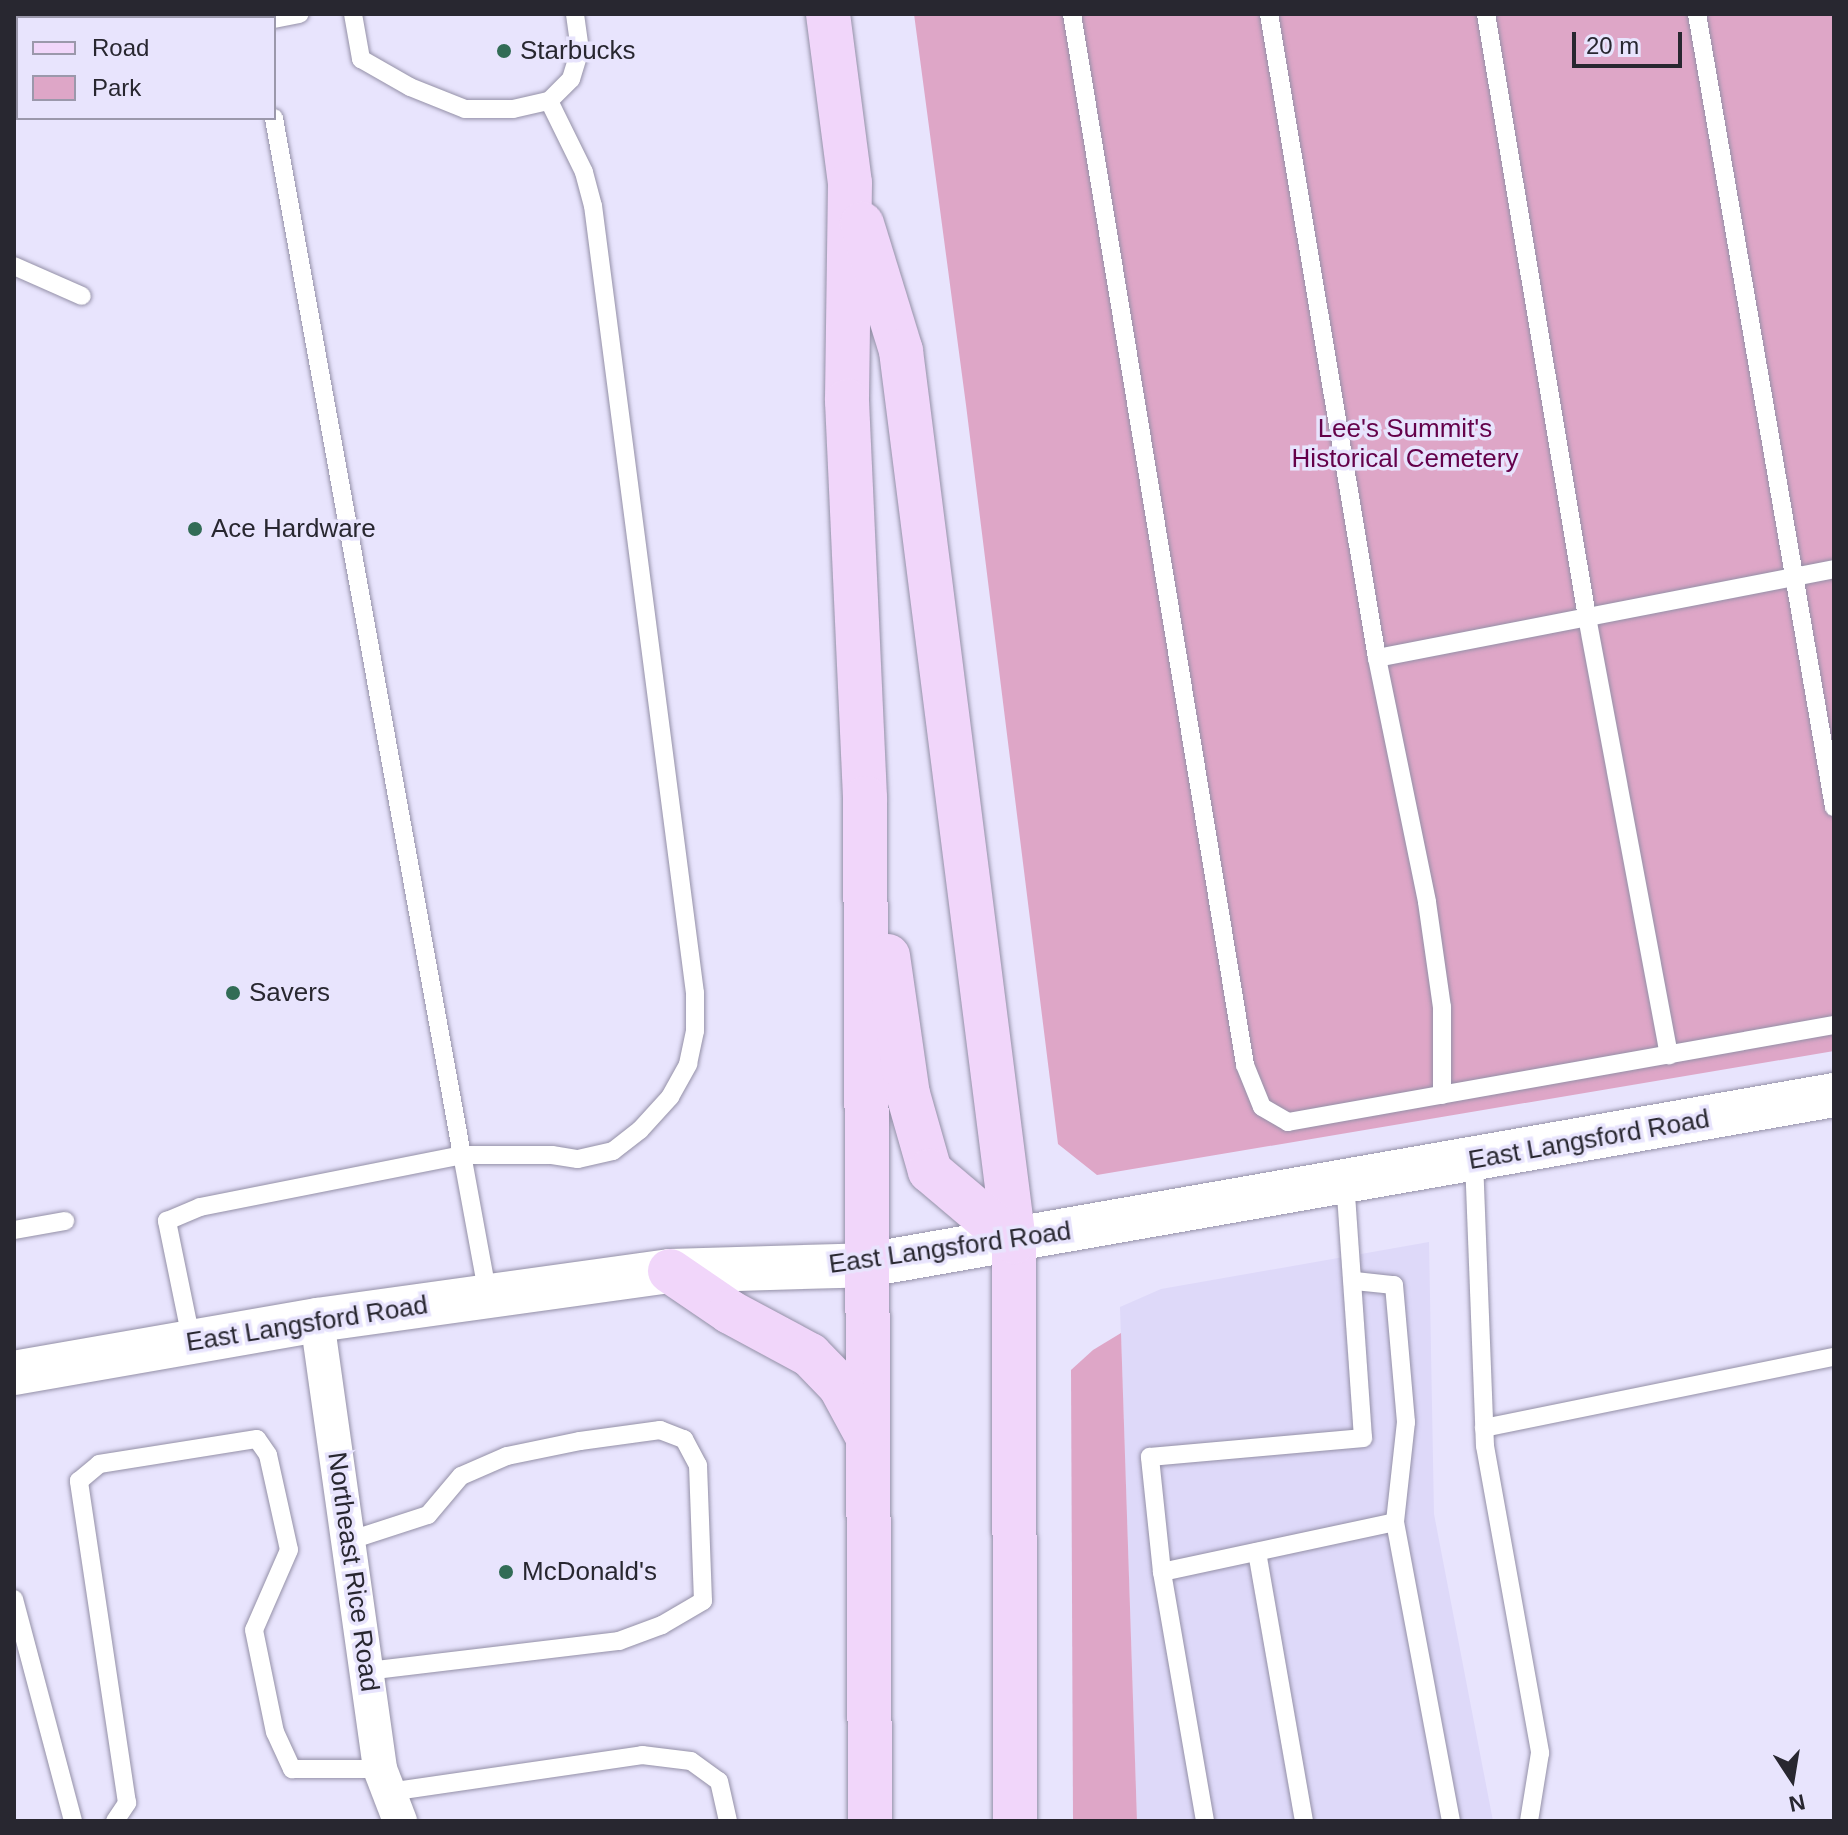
<!DOCTYPE html>
<style>
body{margin:0}
#map{position:relative;width:1848px;height:1835px;overflow:hidden;background:#e8e4fd;font-family:Helvetica,sans-serif}
div>[style]{position:absolute}
.built>*{inset:0;background:#ded9f9}
.green>*{inset:0;background:#dea6c7}
.roads{filter:drop-shadow(0 0 2px #9490a7) drop-shadow(0 0 2px #9490a7)}
.lane>*{height:18px;margin:-9px;padding:0 9px;transform-origin:9px;border-radius:9px;background:#fff}
.street>*{height:34px;margin:-17px;padding:0 17px;transform-origin:17px;border-radius:17px;background:#fff}
.secondary>*{height:44px;margin:-22px;padding:0 22px;transform-origin:22px;border-radius:22px;background:#fff}
.primary>*{height:44px;margin:-22px;padding:0 22px;transform-origin:22px;border-radius:22px;background:#f1d6fa}
.dots>*{width:22px;height:22px;translate:-50% -50%;box-sizing:border-box;border:4px solid #e8e4fd;border-radius:50%}
span{translate:-50% -50%;white-space:nowrap;text-align:center;line-height:1.15;-webkit-text-stroke:7px #e8e4fd;paint-order:stroke}
.poi-label{font-size:26px;color:#282730}
.left{translate:0 -50%;text-align:left}
.park-label{font-size:26px;color:#64014a}
.street-label{font-size:26px;color:#282730}
.frame{position:absolute;inset:0;border:16px solid #282730;pointer-events:none}
.legend{position:absolute;left:16px;top:16px;width:260px;height:104px;box-sizing:border-box;background:#e8e4fd;border:2px solid #9b98ab;margin:0;padding:10px 14px;list-style:none;font-size:24px;color:#282730}
.legend li{display:flex;align-items:center;gap:16px;height:40px}
.legend b{width:40px;border:2px solid #9b98ab}
.north{position:absolute;left:1752px;top:1739px;width:80px;height:80px;-webkit-text-stroke:6px #e8e4fd;paint-order:stroke;rotate:168deg;font-size:22px;font-weight:700;line-height:32px;text-align:center;color:#282730}
.north::after{content:'';display:block;margin:auto;width:28px;height:36px;background:#282730;clip-path:polygon(50% 0,100% 100%,50% 72%,0 100%)}
.scale{position:absolute;left:1572px;top:32px;width:110px;height:36px;box-sizing:border-box;border:4px solid #282730;border-top:0;padding-left:10px;font-size:24px;line-height:28px;white-space:nowrap;color:#282730;-webkit-text-stroke:6px #e8e4fd;paint-order:stroke}
</style>
<div id="map">
<div class="built">
<i style="clip-path:polygon(1429px 1242px,1434px 1514px,1493px 1821px,1137px 1821px,1120px 1307px,1161px 1289px)"></i>
</div>
<div class="green">
<i style="clip-path:polygon(914px 14px,1834px 14px,1834px 1051px,1097px 1175px,1058px 1144px,966px 405px)"></i>
<i style="clip-path:polygon(1121px 1333px,1137px 1821px,1073px 1821px,1071px 1370px,1093px 1350px)"></i>
</div>
<div class="roads">
<div class="lane">
<i style="left:353px;top:14px;width:46px;rotate:79.9deg"></i>
<i style="left:361px;top:59px;width:56px;rotate:29.7deg"></i>
<i style="left:410px;top:87px;width:59px;rotate:21.8deg"></i>
<i style="left:465px;top:109px;width:48px"></i>
<i style="left:513px;top:109px;width:37px;rotate:-13deg"></i>
<i style="left:549px;top:101px;width:31px;rotate:-45deg"></i>
<i style="left:571px;top:79px;width:30px;rotate:-73deg"></i>
<i style="left:580px;top:50px;width:36px;rotate:-98deg"></i>
<i style="left:1072px;top:14px;width:1065px;rotate:80.65deg"></i>
<i style="left:1245px;top:1065px;width:45px;rotate:68deg"></i>
<i style="left:1262px;top:1107px;width:30px;rotate:30deg"></i>
<i style="left:1288px;top:1122px;width:555px;rotate:-10.07deg"></i>
<i style="left:1269px;top:14px;width:653px;rotate:80.48deg"></i>
<i style="left:1377px;top:658px;width:249px;rotate:78.4deg"></i>
<i style="left:1427px;top:902px;width:106px;rotate:81.9deg"></i>
<i style="left:1442px;top:1007px;width:88px;rotate:90deg"></i>
<i style="left:1486px;top:14px;width:611px;rotate:80.49deg"></i>
<i style="left:1587px;top:617px;width:446px;rotate:79.4deg"></i>
<i style="left:1697px;top:14px;width:805px;rotate:80.2deg"></i>
<i style="left:14px;top:19px;width:4px;rotate:27deg"></i>
<i style="left:274px;top:19px;width:26px;rotate:-11deg"></i>
<i style="left:14px;top:266px;width:74px;rotate:23.8deg"></i>
<i style="left:1377px;top:658px;width:466px;rotate:-11deg"></i>
<i style="left:1474px;top:1160px;width:286px;rotate:87.8deg"></i>
<i style="left:1485px;top:1446px;width:312px;rotate:79.8deg"></i>
<i style="left:1540px;top:1753px;width:69px;rotate:99.2deg"></i>
<i style="left:14px;top:1230px;width:52px;rotate:-10deg"></i>
<i style="left:1355px;top:1281px;width:39px;rotate:6deg"></i>
<i style="left:1394px;top:1285px;width:138px;rotate:85deg"></i>
<i style="left:1406px;top:1422px;width:101px;rotate:96.3deg"></i>
<i style="left:488px;top:1296px;width:143px;rotate:-100.4deg"></i>
<i style="left:462px;top:1155px;width:90px"></i>
<i style="left:552px;top:1155px;width:26px;rotate:9deg"></i>
<i style="left:578px;top:1159px;width:36px;rotate:-13deg"></i>
<i style="left:613px;top:1151px;width:34px;rotate:-38deg"></i>
<i style="left:640px;top:1130px;width:45px;rotate:-47.7deg"></i>
<i style="left:670px;top:1097px;width:38px;rotate:-61deg"></i>
<i style="left:688px;top:1064px;width:34px;rotate:-78deg"></i>
<i style="left:695px;top:1031px;width:38px;rotate:-90deg"></i>
<i style="left:695px;top:993px;width:794px;rotate:-97.38deg"></i>
<i style="left:593px;top:206px;width:35px;rotate:-105deg"></i>
<i style="left:584px;top:172px;width:79px;rotate:-116.2deg"></i>
<i style="left:192px;top:1343px;width:125px;rotate:-101.6deg"></i>
<i style="left:167px;top:1221px;width:36px;rotate:-23deg"></i>
<i style="left:200px;top:1207px;width:267px;rotate:-11.2deg"></i>
<i style="left:462px;top:1155px;width:1054px;rotate:-100.28deg"></i>
<i style="left:1484px;top:1428px;width:357px;rotate:-11.5deg"></i>
<i style="left:348px;top:1541px;width:84px;rotate:-18deg"></i>
<i style="left:428px;top:1515px;width:51px;rotate:-49.8deg"></i>
<i style="left:461px;top:1476px;width:50px;rotate:-23.5deg"></i>
<i style="left:507px;top:1456px;width:75px;rotate:-11.6deg"></i>
<i style="left:580px;top:1441px;width:81px;rotate:-7.8deg"></i>
<i style="left:660px;top:1430px;width:26px;rotate:21deg"></i>
<i style="left:684px;top:1439px;width:30px;rotate:62deg"></i>
<i style="left:698px;top:1465px;width:136px;rotate:87.9deg"></i>
<i style="left:703px;top:1601px;width:48px;rotate:149.7deg"></i>
<i style="left:662px;top:1625px;width:46px;rotate:159.6deg"></i>
<i style="left:619px;top:1641px;width:254px;rotate:173.2deg"></i>
<i style="left:1257px;top:1552px;width:273px;rotate:80.1deg"></i>
<i style="left:1162px;top:1572px;width:238px;rotate:-12.1deg"></i>
<i style="left:1395px;top:1522px;width:304px;rotate:79.4deg"></i>
<i style="left:14px;top:1599px;width:230px;rotate:75.1deg"></i>
<i style="left:389px;top:1792px;width:256px;rotate:-8.3deg"></i>
<i style="left:642px;top:1755px;width:49px;rotate:7deg"></i>
<i style="left:691px;top:1761px;width:34px;rotate:36deg"></i>
<i style="left:719px;top:1781px;width:41px;rotate:77.3deg"></i>
<i style="left:115px;top:1821px;width:22px;rotate:-56deg"></i>
<i style="left:127px;top:1803px;width:326px;rotate:-98.5deg"></i>
<i style="left:79px;top:1481px;width:26px;rotate:-40deg"></i>
<i style="left:99px;top:1464px;width:160px;rotate:-9deg"></i>
<i style="left:257px;top:1439px;width:19px;rotate:55deg"></i>
<i style="left:268px;top:1455px;width:97px;rotate:77.5deg"></i>
<i style="left:289px;top:1550px;width:87px;rotate:113.6deg"></i>
<i style="left:254px;top:1630px;width:104px;rotate:78.4deg"></i>
<i style="left:275px;top:1732px;width:41px;rotate:65.3deg"></i>
<i style="left:292px;top:1769px;width:88px"></i>
<i style="left:1205px;top:1821px;width:253px;rotate:-99.8deg"></i>
<i style="left:1162px;top:1572px;width:116px;rotate:-96deg"></i>
<i style="left:1150px;top:1457px;width:214px;rotate:-5.1deg"></i>
<i style="left:1363px;top:1438px;width:256px;rotate:-94deg"></i>
</div>
<div class="street">
<i style="left:317px;top:1320px;width:453px;rotate:82deg"></i>
<i style="left:380px;top:1769px;width:56px;rotate:69deg"></i>
</div>
<div class="secondary">
<i style="left:14px;top:1373px;width:308px;rotate:-9.9deg"></i>
<i style="left:317px;top:1320px;width:356px;rotate:-7.9deg"></i>
<i style="left:670px;top:1271px;width:197px;rotate:-1.7deg"></i>
<i style="left:867px;top:1265px;width:982px;rotate:-9.97deg"></i>
</div>
<div class="primary">
<i style="left:828px;top:14px;width:170px;rotate:82.6deg"></i>
<i style="left:850px;top:183px;width:218px;rotate:90.8deg"></i>
<i style="left:847px;top:401px;width:397px;rotate:87.4deg"></i>
<i style="left:865px;top:798px;width:1023px;rotate:89.72deg"></i>
<i style="left:862px;top:224px;width:133px;rotate:72.9deg"></i>
<i style="left:901px;top:351px;width:898px;rotate:82.77deg"></i>
<i style="left:1014px;top:1242px;width:579px;rotate:89.9deg"></i>
<i style="left:888px;top:956px;width:139px;rotate:81.8deg"></i>
<i style="left:908px;top:1094px;width:80px;rotate:74.1deg"></i>
<i style="left:930px;top:1171px;width:110px;rotate:40.2deg"></i>
<i style="left:670px;top:1271px;width:73px;rotate:34.3deg"></i>
<i style="left:730px;top:1312px;width:91px;rotate:28.3deg"></i>
<i style="left:810px;top:1355px;width:43px;rotate:45.9deg"></i>
<i style="left:840px;top:1386px;width:55px;rotate:61.6deg"></i>
</div>
</div>
<div class="dots">
<i style="left:504px;top:51px;background:#326c56"></i>
<i style="left:195px;top:529px;background:#326c56"></i>
<i style="left:233px;top:993px;background:#326c56"></i>
<i style="left:506px;top:1572px;background:#326c56"></i>
</div>
<div class="poi-label">
<span class="left" style="left:520px;top:51px">Starbucks</span>
<span class="left" style="left:211px;top:529px">Ace Hardware</span>
<span class="left" style="left:249px;top:993px">Savers</span>
<span class="left" style="left:522px;top:1572px">McDonald's</span>
</div>
<div class="park-label">
<span style="left:1405px;top:444px">Lee's Summit's<br>Historical Cemetery</span>
</div>
<div class="street-label">
<span style="left:1589px;top:1140px;rotate:-10deg">East Langsford Road</span>
<span style="left:950px;top:1248px;rotate:-8deg">East Langsford Road</span>
<span style="left:307px;top:1324px;rotate:-9deg">East Langsford Road</span>
<span style="left:353px;top:1572px;rotate:82deg">Northeast Rice Road</span>
</div>
<div class="frame"></div>
<ul class="legend">
<li><b style="height:10px;background:#f1d6fa"></b>Road</li>
<li><b style="height:22px;background:#dea6c7"></b>Park</li>
</ul>
<div class="north">N</div>
<div class="scale">20 m</div>
</div>
